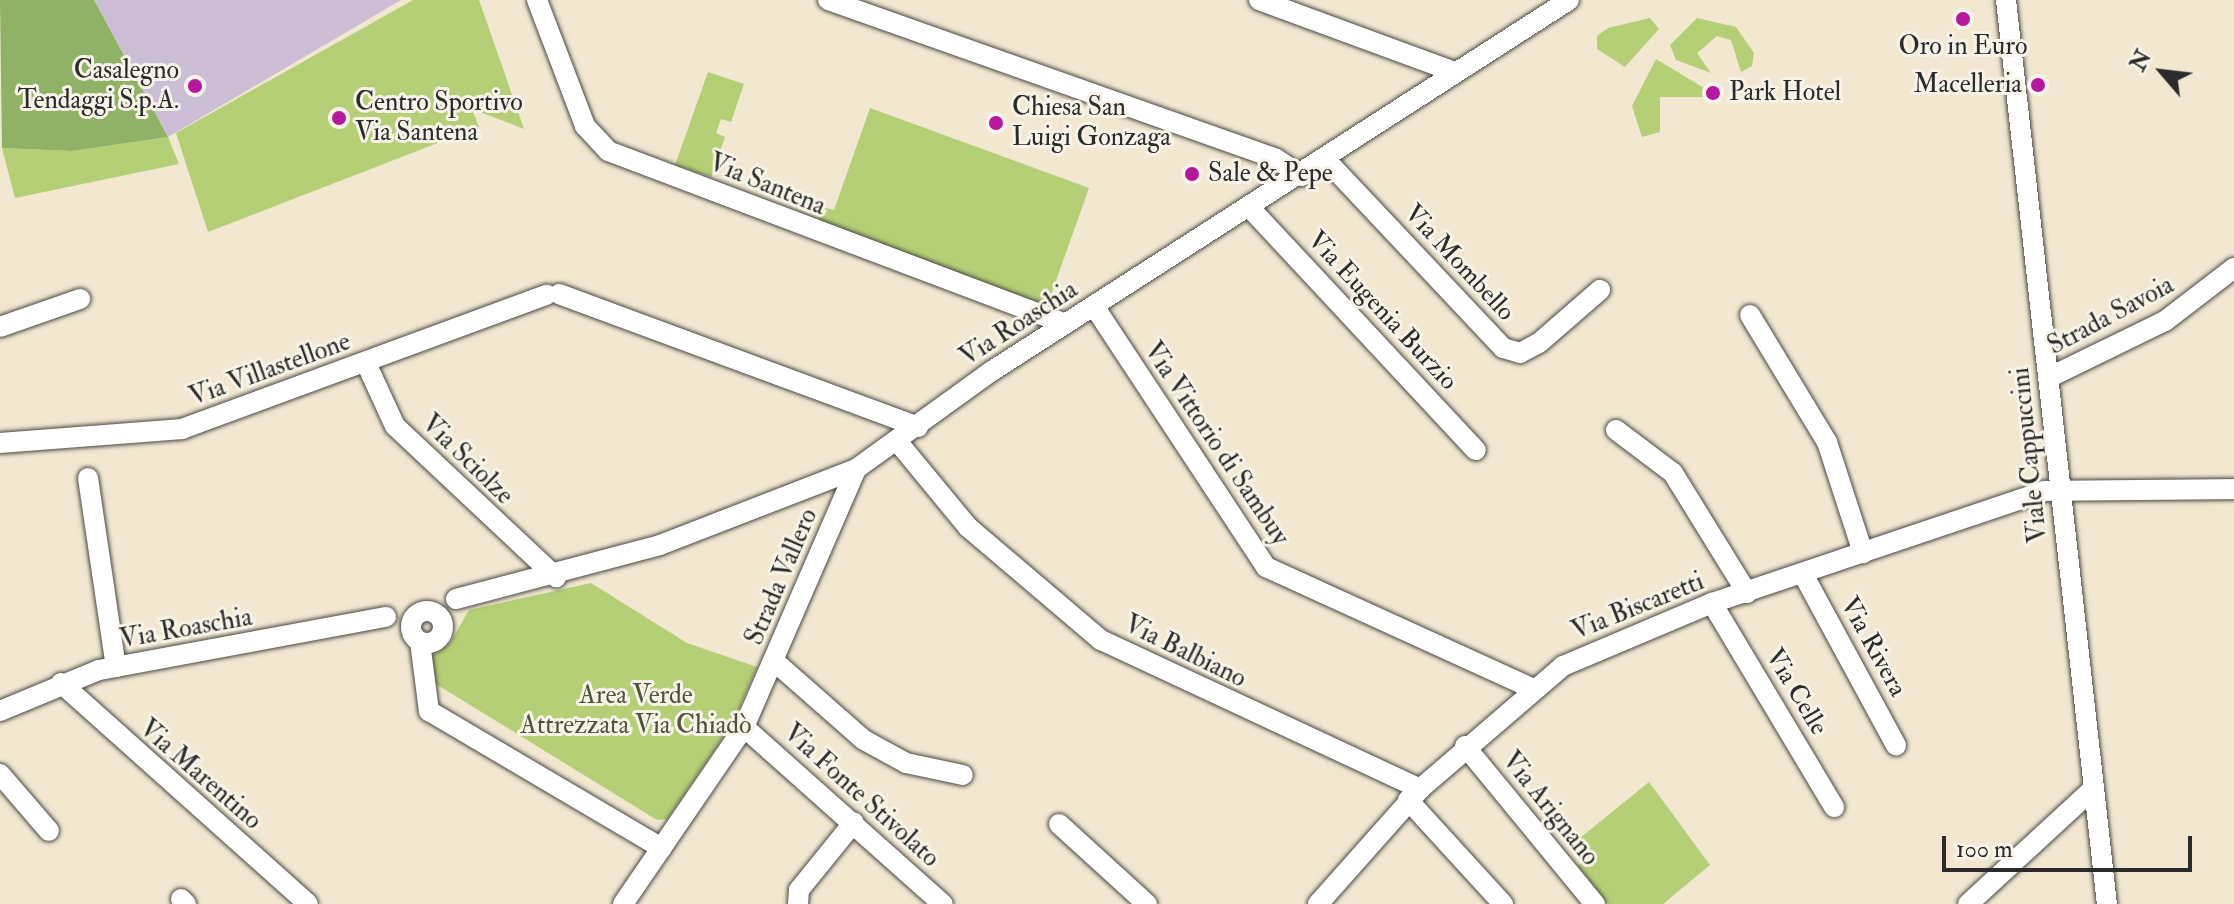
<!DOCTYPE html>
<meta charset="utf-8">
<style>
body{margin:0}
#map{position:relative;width:2234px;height:904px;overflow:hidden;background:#f2e8d1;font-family:"IM FELL Double Pica",serif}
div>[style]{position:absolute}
.industrial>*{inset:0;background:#ccbed4}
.green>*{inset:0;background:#b4cf75}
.forest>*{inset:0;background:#8fb266}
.roads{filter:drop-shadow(0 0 2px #494744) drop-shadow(0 0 2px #494744)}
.minor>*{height:20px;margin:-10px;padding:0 10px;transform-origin:10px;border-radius:10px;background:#fff}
.minor>.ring{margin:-10px;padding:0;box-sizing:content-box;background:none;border:20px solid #fff;border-radius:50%}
.dots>*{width:22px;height:22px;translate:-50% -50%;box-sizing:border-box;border:4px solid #f7f3e8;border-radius:50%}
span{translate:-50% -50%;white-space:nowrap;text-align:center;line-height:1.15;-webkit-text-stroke:6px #f7f3e8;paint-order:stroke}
.poi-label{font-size:26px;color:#2b2b2b}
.right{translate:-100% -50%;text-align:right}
.left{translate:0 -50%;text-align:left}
.street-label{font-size:26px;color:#2b2b2b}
.park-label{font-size:26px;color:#4d543e}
.north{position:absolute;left:2122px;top:32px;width:80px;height:80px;-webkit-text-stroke:6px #f7f3e8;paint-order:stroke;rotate:298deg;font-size:22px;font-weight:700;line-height:32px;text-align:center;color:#2b2b2b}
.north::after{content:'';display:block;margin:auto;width:28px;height:36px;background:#2b2b2b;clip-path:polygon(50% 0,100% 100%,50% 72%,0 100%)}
.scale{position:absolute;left:1942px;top:836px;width:250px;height:36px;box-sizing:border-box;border:4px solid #2b2b2b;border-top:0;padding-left:10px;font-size:24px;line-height:28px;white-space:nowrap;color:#2b2b2b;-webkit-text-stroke:6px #f7f3e8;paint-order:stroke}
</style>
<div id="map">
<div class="industrial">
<i style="clip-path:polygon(94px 0,401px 0,168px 137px)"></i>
</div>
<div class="green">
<i style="clip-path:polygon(413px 0,479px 0,524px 129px,472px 109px,479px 127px,208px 232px,176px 133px)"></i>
<i style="clip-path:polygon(1650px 18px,1659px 29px,1625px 67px,1597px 49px,1597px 36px,1608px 28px)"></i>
<i style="clip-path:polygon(1697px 18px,1736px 27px,1754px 53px,1752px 66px,1741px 72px,1731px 40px,1717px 36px,1697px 53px,1711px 73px,1676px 60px,1670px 45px)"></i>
<i style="clip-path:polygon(1656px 59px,1719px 97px,1660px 97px,1660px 132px,1642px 137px,1632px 106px)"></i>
<i style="clip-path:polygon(708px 72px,744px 84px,731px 122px,721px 119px,716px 133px,725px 137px,711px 177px,675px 165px)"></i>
<i style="clip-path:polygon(870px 108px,1089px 188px,1047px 306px,816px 225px,822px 207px,834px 210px)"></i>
<i style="clip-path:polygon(168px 137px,179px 164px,15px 198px,2px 148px,72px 151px)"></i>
<i style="clip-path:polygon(591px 583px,687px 643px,757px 667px,731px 726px,667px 819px,657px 820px,431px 681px,430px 658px,450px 643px,469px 610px)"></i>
<i style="clip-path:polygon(1649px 782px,1710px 865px,1663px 904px,1608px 904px,1578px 866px,1591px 853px,1580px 838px)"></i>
</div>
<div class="forest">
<i style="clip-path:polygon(0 0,94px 0,168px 137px,72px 151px,2px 148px)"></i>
</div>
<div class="roads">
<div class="minor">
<i style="left:537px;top:0;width:135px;rotate:69.1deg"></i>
<i style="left:585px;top:126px;width:34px;rotate:47deg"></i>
<i style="left:608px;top:151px;width:489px;rotate:20.7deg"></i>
<i style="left:828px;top:0;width:475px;rotate:19.5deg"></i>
<i style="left:1276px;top:159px;width:31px;rotate:33deg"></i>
<i style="left:1259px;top:0;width:209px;rotate:20.2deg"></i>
<i style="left:2006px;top:0;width:910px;rotate:83.63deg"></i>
<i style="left:1327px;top:161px;width:257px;rotate:46.7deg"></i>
<i style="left:1503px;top:348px;width:18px;rotate:16deg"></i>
<i style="left:1520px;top:353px;width:21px;rotate:-28deg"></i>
<i style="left:1539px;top:343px;width:81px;rotate:-41deg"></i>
<i style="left:1250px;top:208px;width:331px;rotate:47deg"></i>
<i style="left:559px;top:294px;width:383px;rotate:20.3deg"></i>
<i style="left:1094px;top:306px;width:313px;rotate:56.6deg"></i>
<i style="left:1266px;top:567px;width:291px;rotate:24.5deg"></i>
<i style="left:1750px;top:315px;width:149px;rotate:58.8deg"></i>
<i style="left:1827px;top:442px;width:117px;rotate:72deg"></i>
<i style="left:0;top:327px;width:85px;rotate:-19.3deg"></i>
<i style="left:366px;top:363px;width:69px;rotate:65.3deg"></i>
<i style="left:395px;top:426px;width:221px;rotate:43.2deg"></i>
<i style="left:2048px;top:378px;width:130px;rotate:-26deg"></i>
<i style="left:2165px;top:321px;width:87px;rotate:-37.5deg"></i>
<i style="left:1616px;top:430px;width:71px;rotate:37deg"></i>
<i style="left:1673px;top:473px;width:141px;rotate:58.3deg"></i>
<i style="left:897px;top:441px;width:112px;rotate:50.5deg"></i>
<i style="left:968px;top:527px;width:175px;rotate:40.4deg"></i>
<i style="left:1101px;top:640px;width:352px;rotate:25deg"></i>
<i style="left:0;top:443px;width:183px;rotate:-4.4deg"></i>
<i style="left:182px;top:429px;width:389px;rotate:-20.2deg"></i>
<i style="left:88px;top:478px;width:191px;rotate:81.6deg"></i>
<i style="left:1803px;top:574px;width:195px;rotate:61.5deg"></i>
<i style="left:456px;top:599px;width:211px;rotate:-14.8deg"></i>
<i style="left:660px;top:545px;width:210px;rotate:-21.2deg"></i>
<i style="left:856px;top:469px;width:168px;rotate:-35.8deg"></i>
<i style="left:992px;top:371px;width:686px;rotate:-32.74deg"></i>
<i style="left:1712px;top:603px;width:238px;rotate:59.1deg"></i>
<i class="ring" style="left:411px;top:611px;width:12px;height:12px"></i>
<i style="left:420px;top:642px;width:70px;rotate:82.6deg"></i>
<i style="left:429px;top:711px;width:270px;rotate:30.5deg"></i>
<i style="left:774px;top:661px;width:120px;rotate:41.3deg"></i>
<i style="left:864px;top:740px;width:48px;rotate:28.7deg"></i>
<i style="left:906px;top:763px;width:58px;rotate:11.9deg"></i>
<i style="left:61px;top:683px;width:331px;rotate:41.8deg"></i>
<i style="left:0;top:711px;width:107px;rotate:-22.5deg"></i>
<i style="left:99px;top:670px;width:292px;rotate:-10.5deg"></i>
<i style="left:744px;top:727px;width:266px;rotate:41.7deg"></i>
<i style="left:1465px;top:746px;width:205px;rotate:50.6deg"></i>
<i style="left:0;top:774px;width:75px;rotate:49.3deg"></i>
<i style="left:1408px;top:800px;width:141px;rotate:47.6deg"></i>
<i style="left:1059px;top:824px;width:119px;rotate:42.3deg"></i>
<i style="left:181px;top:899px;width:7px;rotate:45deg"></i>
<i style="left:623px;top:904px;width:214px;rotate:-55.6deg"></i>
<i style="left:744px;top:727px;width:281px;rotate:-66.5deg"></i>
<i style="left:798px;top:904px;width:14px;rotate:-86deg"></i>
<i style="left:799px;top:890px;width:87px;rotate:-51deg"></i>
<i style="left:1318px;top:904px;width:154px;rotate:-48.4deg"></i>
<i style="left:1420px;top:789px;width:189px;rotate:-40.7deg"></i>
<i style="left:1563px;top:666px;width:162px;rotate:-22.9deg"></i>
<i style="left:1712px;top:603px;width:350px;rotate:-18.6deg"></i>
<i style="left:2044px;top:491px;width:190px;rotate:-0.6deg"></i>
<i style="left:1968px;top:904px;width:171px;rotate:-42.6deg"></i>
</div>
</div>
<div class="dots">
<i style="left:1963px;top:19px;background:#b5179e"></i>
<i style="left:2038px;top:85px;background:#b5179e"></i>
<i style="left:195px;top:86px;background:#b5179e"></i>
<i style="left:1713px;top:93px;background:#b5179e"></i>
<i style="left:339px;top:118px;background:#b5179e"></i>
<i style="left:996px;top:123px;background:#b5179e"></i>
<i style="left:1192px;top:174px;background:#b5179e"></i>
</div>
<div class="poi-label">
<span style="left:1963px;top:47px">Oro in Euro</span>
<span class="right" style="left:179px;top:86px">Casalegno<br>Tendaggi S.p.A.</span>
<span class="right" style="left:2022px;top:85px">Macelleria</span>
<span class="left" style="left:1729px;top:93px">Park Hotel</span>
<span class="left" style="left:355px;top:118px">Centro Sportivo<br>Via Santena</span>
<span class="left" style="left:1012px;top:123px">Chiesa San<br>Luigi Gonzaga</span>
<span class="left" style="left:1208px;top:174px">Sale &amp; Pepe</span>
</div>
<div class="street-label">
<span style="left:767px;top:185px;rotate:22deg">Via Santena</span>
<span style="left:1459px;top:263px;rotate:47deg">Via Mombello</span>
<span style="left:1382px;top:311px;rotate:47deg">Via Eugenia Burzio</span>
<span style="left:2111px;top:316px;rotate:-28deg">Strada Savoia</span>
<span style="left:1019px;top:324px;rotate:-33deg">Via Roaschia</span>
<span style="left:270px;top:370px;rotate:-20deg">Via Villastellone</span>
<span style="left:1216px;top:444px;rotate:56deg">Via Vittorio di Sambuy</span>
<span style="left:2030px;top:455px;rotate:-96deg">Viale Cappuccini</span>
<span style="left:467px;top:460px;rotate:44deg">Via Sciolze</span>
<span style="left:782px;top:577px;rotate:-67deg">Strada Vallero</span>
<span style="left:1638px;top:607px;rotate:-22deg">Via Biscaretti</span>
<span style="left:186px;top:629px;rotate:-10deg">Via Roaschia</span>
<span style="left:1873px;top:647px;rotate:61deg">Via Rivera</span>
<span style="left:1185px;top:652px;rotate:26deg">Via Balbiano</span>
<span style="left:1796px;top:692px;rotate:59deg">Via Celle</span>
<span style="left:200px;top:775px;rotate:41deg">Via Marentino</span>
<span style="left:861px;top:796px;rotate:42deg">Via Fonte Stivolato</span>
<span style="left:1550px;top:809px;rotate:51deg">Via Arignano</span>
</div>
<div class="park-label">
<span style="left:636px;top:711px">Area Verde<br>Attrezzata Via Chiadò</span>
</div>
<div class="north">N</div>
<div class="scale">100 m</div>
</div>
